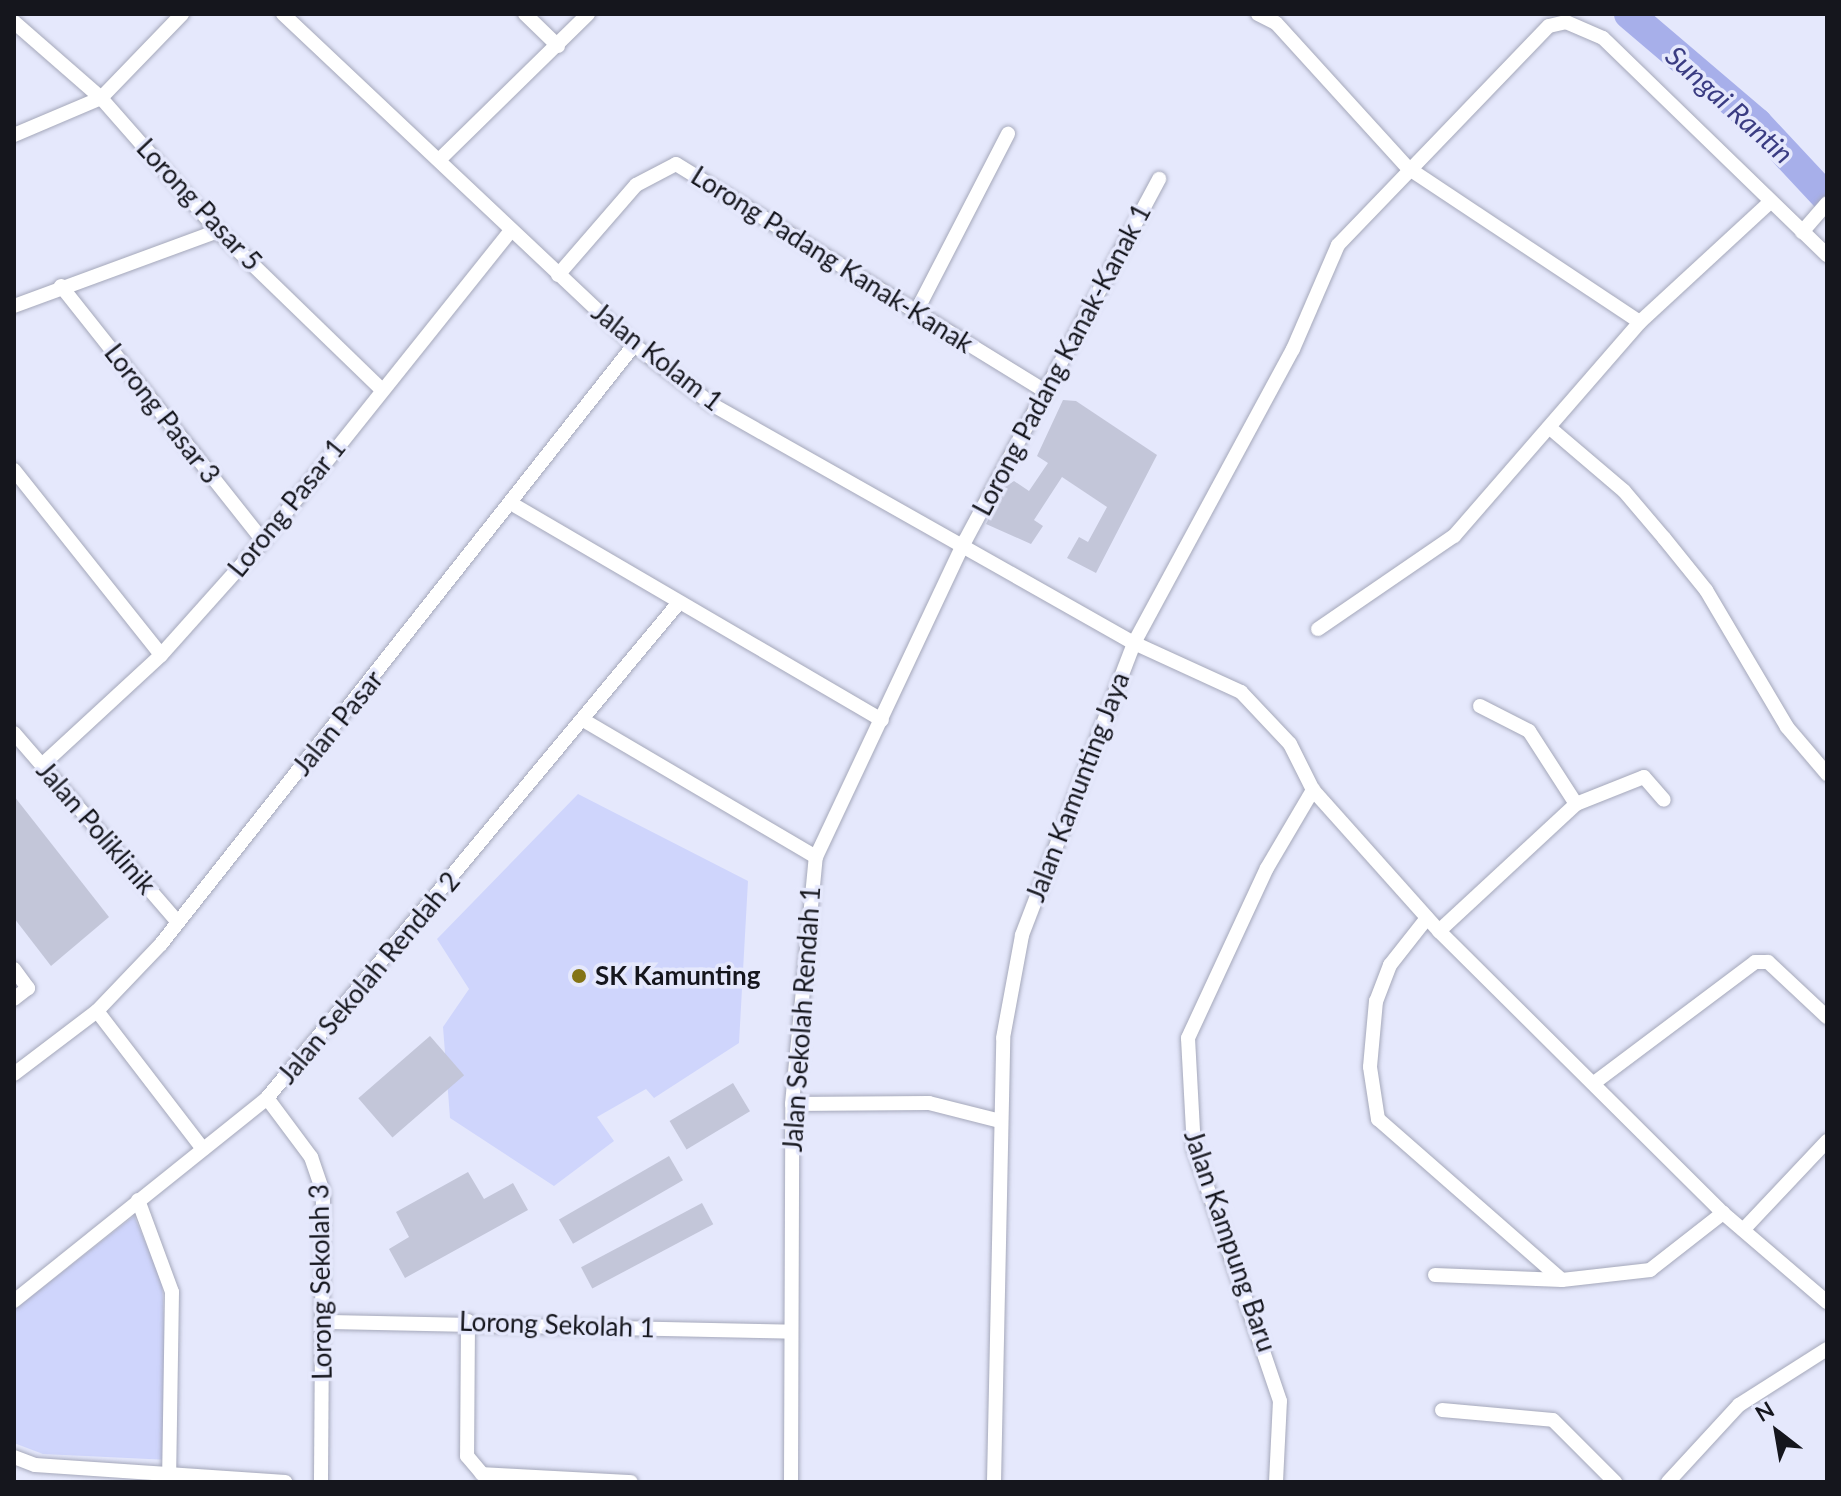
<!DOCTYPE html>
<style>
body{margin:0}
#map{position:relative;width:1841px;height:1496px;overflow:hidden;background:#e5e8fc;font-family:Lato,sans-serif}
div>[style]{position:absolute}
.green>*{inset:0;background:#cfd5fc}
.river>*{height:30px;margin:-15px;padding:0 15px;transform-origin:15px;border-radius:15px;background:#a7afea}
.building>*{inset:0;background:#c3c6d9;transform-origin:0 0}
.roads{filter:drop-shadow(0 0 2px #a5a8ba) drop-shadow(0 0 2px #a5a8ba)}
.minor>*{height:14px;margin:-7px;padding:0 7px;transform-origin:7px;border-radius:7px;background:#fff}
.dots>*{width:22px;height:22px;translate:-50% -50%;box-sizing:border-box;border:4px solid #e5e8fc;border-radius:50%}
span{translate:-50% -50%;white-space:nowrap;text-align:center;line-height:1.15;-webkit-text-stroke:7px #e5e8fc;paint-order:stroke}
.street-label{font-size:26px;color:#15161d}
.poi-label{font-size:26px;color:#15161d;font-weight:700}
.left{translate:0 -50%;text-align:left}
.water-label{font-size:28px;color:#3a3c82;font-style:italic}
.frame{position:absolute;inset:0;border:16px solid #15161d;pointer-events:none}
.north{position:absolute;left:1737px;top:1392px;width:80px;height:80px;-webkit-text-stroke:6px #e5e8fc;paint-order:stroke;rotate:329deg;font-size:22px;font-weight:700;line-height:32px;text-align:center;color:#15161d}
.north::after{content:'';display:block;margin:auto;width:28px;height:36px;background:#15161d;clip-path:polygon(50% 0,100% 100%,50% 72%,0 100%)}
</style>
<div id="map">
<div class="green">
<i style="clip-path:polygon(578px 794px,748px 881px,739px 1043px,654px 1098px,646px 1089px,597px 1117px,614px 1141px,554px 1186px,450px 1118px,443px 1027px,469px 989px,437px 939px)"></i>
<i style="clip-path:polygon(134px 1216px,162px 1281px,170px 1460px,43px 1454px,14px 1443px,14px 1310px)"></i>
</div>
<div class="river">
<i style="left:1629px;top:14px;width:168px;rotate:40.4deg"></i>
<i style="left:1757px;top:123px;width:103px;rotate:47deg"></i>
</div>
<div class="building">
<i style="clip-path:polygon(1063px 400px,1076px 401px,1157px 455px,1096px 573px,1067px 558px,1079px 537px,1088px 542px,1107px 507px,1062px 477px,1034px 520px,1043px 526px,1031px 544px,986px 524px,1005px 487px,1014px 481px,1029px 491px,1048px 463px,1037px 456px)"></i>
<i style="clip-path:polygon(14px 796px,109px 917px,51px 966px,14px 918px)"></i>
<i style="left:430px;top:1036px;width:52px;height:95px;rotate:49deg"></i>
<i style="left:733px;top:1083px;width:33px;height:74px;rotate:59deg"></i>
<i style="left:669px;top:1156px;width:28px;height:127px;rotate:60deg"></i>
<i style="clip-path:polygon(468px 1172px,484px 1199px,513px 1183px,528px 1210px,405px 1278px,389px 1249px,409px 1237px,396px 1212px)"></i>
<i style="left:702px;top:1203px;width:24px;height:137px;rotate:62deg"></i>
</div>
<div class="roads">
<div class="minor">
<i style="left:283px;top:14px;width:482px;rotate:43.3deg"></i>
<i style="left:634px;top:345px;width:99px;rotate:37.2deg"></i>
<i style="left:713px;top:405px;width:484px;rotate:29.5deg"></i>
<i style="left:1134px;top:643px;width:118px;rotate:24.6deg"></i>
<i style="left:1241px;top:692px;width:71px;rotate:46.7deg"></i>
<i style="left:1290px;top:744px;width:51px;rotate:63.4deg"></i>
<i style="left:1313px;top:790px;width:189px;rotate:48.2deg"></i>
<i style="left:1439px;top:931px;width:400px;rotate:44.8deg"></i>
<i style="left:1723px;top:1213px;width:137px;rotate:40.6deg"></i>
<i style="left:525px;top:14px;width:46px;rotate:44.1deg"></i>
<i style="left:1258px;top:14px;width:20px;rotate:27deg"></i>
<i style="left:1276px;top:23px;width:196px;rotate:47.7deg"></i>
<i style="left:1408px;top:168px;width:278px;rotate:33.6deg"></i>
<i style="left:14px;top:22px;width:116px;rotate:41.1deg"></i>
<i style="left:101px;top:98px;width:177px;rotate:48.7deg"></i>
<i style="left:218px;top:231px;width:228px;rotate:44.1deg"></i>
<i style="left:14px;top:135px;width:95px;rotate:-23deg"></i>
<i style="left:101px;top:98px;width:117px;rotate:-46deg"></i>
<i style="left:439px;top:160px;width:209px;rotate:-44.4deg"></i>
<i style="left:1802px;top:232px;width:38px;rotate:-49deg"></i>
<i style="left:558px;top:275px;width:119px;rotate:-49.1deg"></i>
<i style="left:636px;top:185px;width:45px;rotate:-27.7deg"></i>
<i style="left:676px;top:164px;width:435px;rotate:31.6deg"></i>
<i style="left:61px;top:286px;width:325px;rotate:51.6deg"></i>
<i style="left:14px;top:306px;width:217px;rotate:-20.2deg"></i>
<i style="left:915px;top:314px;width:203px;rotate:-62.7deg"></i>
<i style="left:1550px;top:428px;width:97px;rotate:40.4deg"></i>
<i style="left:1624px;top:491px;width:62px;rotate:49.6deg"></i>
<i style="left:1664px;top:538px;width:67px;rotate:51.1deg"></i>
<i style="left:1706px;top:590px;width:159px;rotate:59.4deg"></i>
<i style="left:1787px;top:727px;width:62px;rotate:49.6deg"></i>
<i style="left:14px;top:470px;width:236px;rotate:51.5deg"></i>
<i style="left:514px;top:505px;width:426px;rotate:30.3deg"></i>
<i style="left:1318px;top:629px;width:165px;rotate:-34.4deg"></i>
<i style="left:1454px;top:536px;width:284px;rotate:-49deg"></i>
<i style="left:1640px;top:322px;width:178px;rotate:-42.7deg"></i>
<i style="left:1480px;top:706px;width:55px;rotate:27deg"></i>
<i style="left:1529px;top:731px;width:87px;rotate:57.2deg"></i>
<i style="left:585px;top:721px;width:268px;rotate:30.5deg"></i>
<i style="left:14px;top:733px;width:250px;rotate:49.1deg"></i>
<i style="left:42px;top:765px;width:162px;rotate:-42.7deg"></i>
<i style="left:161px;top:655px;width:153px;rotate:-48.2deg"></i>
<i style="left:263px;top:541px;width:396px;rotate:-51.4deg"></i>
<i style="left:1427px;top:918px;width:60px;rotate:128.2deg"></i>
<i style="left:1390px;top:965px;width:39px;rotate:111deg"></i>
<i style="left:1376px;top:1001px;width:66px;rotate:95.2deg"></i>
<i style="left:1370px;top:1067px;width:53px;rotate:81.3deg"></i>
<i style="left:1378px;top:1119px;width:244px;rotate:41.2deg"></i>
<i style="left:1439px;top:931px;width:187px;rotate:-42.8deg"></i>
<i style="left:1576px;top:804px;width:73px;rotate:-21.7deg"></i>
<i style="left:1644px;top:777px;width:30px;rotate:49deg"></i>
<i style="left:14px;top:969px;width:24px;rotate:54deg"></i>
<i style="left:28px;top:988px;width:18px;rotate:142deg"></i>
<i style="left:97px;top:1011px;width:174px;rotate:52.5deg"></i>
<i style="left:14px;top:1074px;width:104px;rotate:-37.2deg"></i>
<i style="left:97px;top:1011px;width:93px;rotate:-46.3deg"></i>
<i style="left:161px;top:944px;width:763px;rotate:-51.7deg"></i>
<i style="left:1594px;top:1083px;width:201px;rotate:-36.9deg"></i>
<i style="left:1755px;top:962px;width:13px"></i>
<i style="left:1768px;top:962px;width:81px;rotate:43deg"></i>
<i style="left:267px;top:1098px;width:74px;rotate:53.3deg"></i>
<i style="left:311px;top:1157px;width:37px;rotate:71deg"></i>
<i style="left:323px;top:1192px;width:290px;rotate:90.4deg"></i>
<i style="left:792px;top:1104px;width:137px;rotate:-0.4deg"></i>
<i style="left:929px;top:1103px;width:73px;rotate:14.2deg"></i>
<i style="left:138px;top:1200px;width:98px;rotate:69.7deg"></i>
<i style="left:172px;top:1292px;width:184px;rotate:90.9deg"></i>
<i style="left:1744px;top:1229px;width:121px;rotate:-46.7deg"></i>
<i style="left:1435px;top:1275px;width:127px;rotate:2.3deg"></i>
<i style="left:1562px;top:1280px;width:89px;rotate:-6.5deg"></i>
<i style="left:1650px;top:1270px;width:93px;rotate:-38deg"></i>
<i style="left:14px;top:1301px;width:324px;rotate:-38.7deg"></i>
<i style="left:267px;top:1098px;width:640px;rotate:-50.26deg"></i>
<i style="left:468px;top:1321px;width:135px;rotate:90.4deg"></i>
<i style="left:467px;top:1456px;width:23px;rotate:50deg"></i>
<i style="left:482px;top:1474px;width:149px;rotate:3.1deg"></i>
<i style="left:325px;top:1322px;width:463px;rotate:1.2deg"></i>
<i style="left:1442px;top:1410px;width:111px;rotate:5.1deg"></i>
<i style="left:1553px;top:1420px;width:88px;rotate:45deg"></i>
<i style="left:14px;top:1457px;width:22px;rotate:21deg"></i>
<i style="left:35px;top:1465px;width:251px;rotate:3.9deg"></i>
<i style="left:791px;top:1482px;width:378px;rotate:-89.8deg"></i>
<i style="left:792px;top:1104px;width:248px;rotate:-84.5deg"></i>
<i style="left:816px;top:857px;width:349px;rotate:-64.8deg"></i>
<i style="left:965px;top:541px;width:411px;rotate:-61.8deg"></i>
<i style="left:994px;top:1482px;width:444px;rotate:-88.8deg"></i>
<i style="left:1003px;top:1038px;width:105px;rotate:-79.5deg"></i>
<i style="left:1022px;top:935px;width:313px;rotate:-69deg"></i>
<i style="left:1134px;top:643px;width:334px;rotate:-61.6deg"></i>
<i style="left:1293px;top:349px;width:113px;rotate:-66.6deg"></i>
<i style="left:1338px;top:245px;width:304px;rotate:-46.1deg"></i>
<i style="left:1549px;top:26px;width:17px;rotate:-13deg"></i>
<i style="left:1566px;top:22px;width:40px;rotate:23.4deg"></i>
<i style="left:1603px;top:38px;width:312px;rotate:44.1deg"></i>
<i style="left:1276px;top:1482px;width:81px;rotate:-87.2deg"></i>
<i style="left:1280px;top:1401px;width:266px;rotate:-108.8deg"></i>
<i style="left:1194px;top:1149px;width:111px;rotate:-93.1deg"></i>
<i style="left:1188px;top:1038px;width:187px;rotate:-65.1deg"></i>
<i style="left:1267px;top:868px;width:91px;rotate:-59.5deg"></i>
<i style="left:1668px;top:1482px;width:105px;rotate:-47.3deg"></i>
<i style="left:1739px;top:1405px;width:104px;rotate:-32.5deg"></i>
</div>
</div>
<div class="dots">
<i style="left:579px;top:976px;background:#847416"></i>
</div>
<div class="street-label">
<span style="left:199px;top:205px;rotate:47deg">Lorong Pasar 5</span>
<span style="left:832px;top:260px;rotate:32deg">Lorong Padang Kanak-Kanak</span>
<span style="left:657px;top:357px;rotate:38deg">Jalan Kolam 1</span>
<span style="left:1062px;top:360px;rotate:-62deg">Lorong Padang Kanak-Kanak 1</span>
<span style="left:162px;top:414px;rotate:52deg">Lorong Pasar 3</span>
<span style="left:287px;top:508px;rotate:-51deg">Lorong Pasar 1</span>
<span style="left:338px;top:723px;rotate:-51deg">Jalan Pasar</span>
<span style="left:1078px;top:787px;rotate:-69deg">Jalan Kamunting Jaya</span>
<span style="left:96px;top:828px;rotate:49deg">Jalan Poliklinik</span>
<span style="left:369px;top:978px;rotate:-50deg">Jalan Sekolah Rendah 2</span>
<span style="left:802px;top:1019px;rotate:-86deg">Jalan Sekolah Rendah 1</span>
<span style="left:1230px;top:1241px;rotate:71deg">Jalan Kampung Baru</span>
<span style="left:321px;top:1282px;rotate:-91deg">Lorong Sekolah 3</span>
<span style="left:557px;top:1325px;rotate:2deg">Lorong Sekolah 1</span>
</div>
<div class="poi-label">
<span class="left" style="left:595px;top:976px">SK Kamunting</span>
</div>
<div class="water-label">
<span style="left:1730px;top:104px;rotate:42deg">Sungai Rantin</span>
</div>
<div class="frame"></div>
<div class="north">N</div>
</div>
